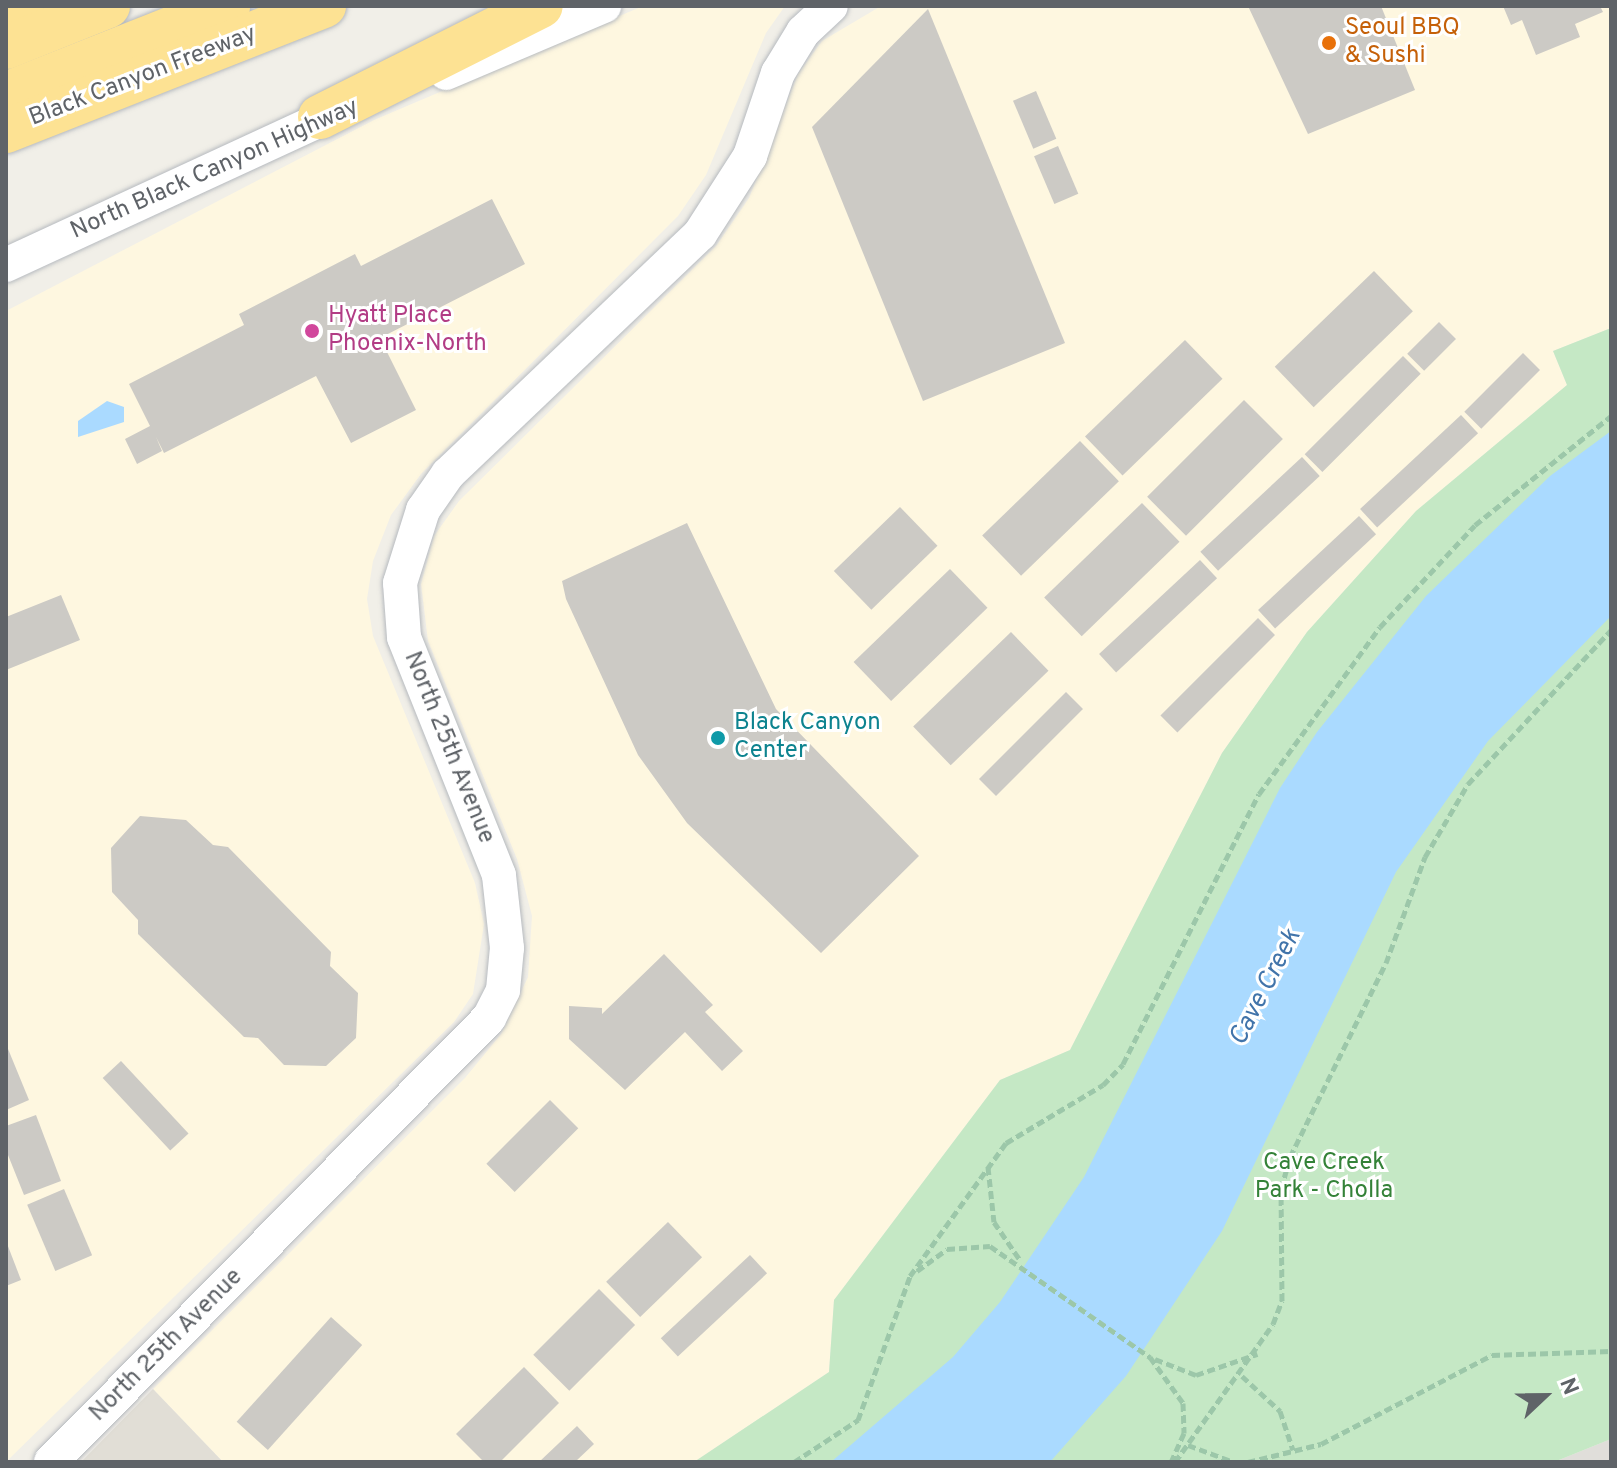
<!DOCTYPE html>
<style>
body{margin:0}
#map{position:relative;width:1617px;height:1468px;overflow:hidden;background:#f1efe8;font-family:Overpass,sans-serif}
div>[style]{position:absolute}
.commercial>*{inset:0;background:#fef7e0}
.industrial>*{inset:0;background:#e0deda}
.education>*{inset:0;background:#e1ded6}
.green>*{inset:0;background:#c5e8c5}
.water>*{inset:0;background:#aadaff}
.building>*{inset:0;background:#cccac5;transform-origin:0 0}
.path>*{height:5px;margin-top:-2.5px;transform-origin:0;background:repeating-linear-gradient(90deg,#9cc7a9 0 8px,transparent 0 12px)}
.roads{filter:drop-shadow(0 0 2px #b6babf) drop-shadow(0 0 2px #b6babf)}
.secondary>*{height:34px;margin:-17px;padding:0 17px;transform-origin:17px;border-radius:17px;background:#fff}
.highway>*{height:44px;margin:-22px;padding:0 22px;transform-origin:22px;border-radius:22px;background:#fde293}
.dots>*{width:22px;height:22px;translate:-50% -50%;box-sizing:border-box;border:4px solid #fff;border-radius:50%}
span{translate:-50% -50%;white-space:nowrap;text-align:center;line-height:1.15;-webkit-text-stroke:6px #fff;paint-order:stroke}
.food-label{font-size:24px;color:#c56008}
.left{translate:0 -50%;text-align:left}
.street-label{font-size:24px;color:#5f6368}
.hotel-label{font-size:24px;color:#b23c85}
.culture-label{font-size:24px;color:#0d838f}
.park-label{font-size:24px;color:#348238}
.water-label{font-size:26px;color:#4174aa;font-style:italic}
.frame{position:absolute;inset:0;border:8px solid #5f6368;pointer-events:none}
.north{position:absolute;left:1505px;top:1356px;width:80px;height:80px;-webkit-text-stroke:6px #fff;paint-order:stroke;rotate:68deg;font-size:22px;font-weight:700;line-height:32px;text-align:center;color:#5f6368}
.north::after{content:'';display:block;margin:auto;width:28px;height:36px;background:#5f6368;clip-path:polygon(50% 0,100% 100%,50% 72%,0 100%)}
</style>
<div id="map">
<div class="commercial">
<i style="clip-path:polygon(643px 6px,785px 6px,766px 33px,706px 175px,678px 216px,421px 474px,391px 515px,373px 561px,367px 599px,373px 636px,475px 883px,484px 924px,473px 994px,454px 1022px,6px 1462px,6px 311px,374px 120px)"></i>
<i style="clip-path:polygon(881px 6px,1611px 6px,1611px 328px,1553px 351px,1567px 385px,1416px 511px,1307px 632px,1222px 753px,1070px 1050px,1000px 1080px,834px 1300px,829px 1372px,694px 1462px,223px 1462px,153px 1389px,465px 1078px,501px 1034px,528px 977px,532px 916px,517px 859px,428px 641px,421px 584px,434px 536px,459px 501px,716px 246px,749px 198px,798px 74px,822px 41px)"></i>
</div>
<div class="industrial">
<i style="clip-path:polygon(1611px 1439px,1611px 1462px,1554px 1462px)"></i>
</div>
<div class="education">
<i style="clip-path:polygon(153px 1389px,223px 1462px,81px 1462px)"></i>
</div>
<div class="green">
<i style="clip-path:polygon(1611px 328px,1611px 1439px,1554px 1462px,694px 1462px,829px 1372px,834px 1300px,1000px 1080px,1070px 1050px,1222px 753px,1307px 632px,1416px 511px,1567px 385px,1553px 351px)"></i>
</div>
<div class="water">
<i style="clip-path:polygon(107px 401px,124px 407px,124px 422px,78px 437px,78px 421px)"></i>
<i style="clip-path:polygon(1611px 431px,1611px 616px,1488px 741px,1396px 872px,1222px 1231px,1126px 1376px,1050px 1462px,831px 1462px,953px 1357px,1000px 1302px,1084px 1177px,1280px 788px,1317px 732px,1426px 596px,1550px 476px)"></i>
</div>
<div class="building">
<i style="clip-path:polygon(1248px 6px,1381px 6px,1415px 90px,1308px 134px)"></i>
<i style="clip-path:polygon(1503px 6px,1600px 6px,1603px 12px,1575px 24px,1580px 37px,1536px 55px,1522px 20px,1511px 25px)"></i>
<i style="clip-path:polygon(928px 9px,1065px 343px,923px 401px,812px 127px)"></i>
<i style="left:1036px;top:91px;width:52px;height:25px;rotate:67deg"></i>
<i style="left:1058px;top:146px;width:52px;height:26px;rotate:67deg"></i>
<i style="clip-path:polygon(492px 199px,525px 264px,380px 338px,416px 410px,351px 443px,316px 376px,164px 453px,156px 437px,162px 451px,137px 464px,125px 439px,150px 426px,129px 384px,244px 325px,239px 314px,355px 254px,361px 266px)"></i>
<i style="left:1374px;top:271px;width:56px;height:138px;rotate:46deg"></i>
<i style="left:1439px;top:322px;width:24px;height:45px;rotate:45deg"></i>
<i style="left:1185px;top:340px;width:54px;height:139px;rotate:46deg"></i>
<i style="left:1523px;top:353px;width:24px;height:83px;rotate:45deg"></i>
<i style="left:1403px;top:356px;width:25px;height:139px;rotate:45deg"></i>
<i style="left:1244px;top:400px;width:55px;height:137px;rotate:45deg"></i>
<i style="left:1461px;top:415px;width:25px;height:138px;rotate:47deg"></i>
<i style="left:1080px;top:441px;width:56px;height:136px;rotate:46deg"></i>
<i style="left:1302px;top:457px;width:26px;height:139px;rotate:47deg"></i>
<i style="left:1142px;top:503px;width:54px;height:136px;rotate:46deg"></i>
<i style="left:900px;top:507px;width:54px;height:92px;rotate:46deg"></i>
<i style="left:1359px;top:516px;width:25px;height:138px;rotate:47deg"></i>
<i style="clip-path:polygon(687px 523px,776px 709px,919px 856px,821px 953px,687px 823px,638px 755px,566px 599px,562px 581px)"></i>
<i style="left:1200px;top:560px;width:25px;height:138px;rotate:47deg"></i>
<i style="left:950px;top:569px;width:54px;height:134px;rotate:46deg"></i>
<i style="clip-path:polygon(61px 595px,80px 640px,6px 670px,6px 617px)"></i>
<i style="left:1258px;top:618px;width:24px;height:138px;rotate:45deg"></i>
<i style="left:1011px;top:632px;width:54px;height:136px;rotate:46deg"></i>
<i style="left:1066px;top:692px;width:24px;height:123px;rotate:45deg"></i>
<i style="clip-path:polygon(140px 816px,186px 820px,213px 845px,228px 847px,331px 952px,330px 966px,358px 993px,356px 1038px,326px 1066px,284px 1065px,258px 1038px,244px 1037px,138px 934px,138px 920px,112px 892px,111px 848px)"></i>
<i style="clip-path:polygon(664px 954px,713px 1005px,705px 1012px,743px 1051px,722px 1071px,685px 1032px,625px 1090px,569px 1039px,569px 1006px,602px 1008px,602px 1014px)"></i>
<i style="clip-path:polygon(6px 1044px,29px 1100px,6px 1110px)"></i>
<i style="left:121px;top:1061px;width:99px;height:25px;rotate:47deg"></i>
<i style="left:550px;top:1100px;width:40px;height:90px;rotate:45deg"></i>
<i style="clip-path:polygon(36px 1115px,61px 1181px,24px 1195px,6px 1150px,6px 1126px)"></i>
<i style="left:64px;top:1189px;width:72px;height:40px;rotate:67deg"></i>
<i style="left:668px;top:1222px;width:49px;height:86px;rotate:46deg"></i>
<i style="clip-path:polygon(6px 1241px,21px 1280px,6px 1286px)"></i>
<i style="left:750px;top:1255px;width:25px;height:122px;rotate:47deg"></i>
<i style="left:599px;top:1289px;width:51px;height:93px;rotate:45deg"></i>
<i style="left:331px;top:1317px;width:42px;height:141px;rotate:42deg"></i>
<i style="clip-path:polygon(524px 1367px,559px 1403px,500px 1462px,484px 1462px,456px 1434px)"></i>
<i style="clip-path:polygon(577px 1426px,594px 1444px,575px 1462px,539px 1462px)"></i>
</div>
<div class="path">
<i style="left:988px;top:1167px;width:55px;rotate:83.8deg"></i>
<i style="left:994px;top:1222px;width:46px;rotate:55.6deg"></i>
<i style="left:917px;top:1271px;width:37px;rotate:-36deg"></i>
<i style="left:947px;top:1249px;width:43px;rotate:-4deg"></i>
<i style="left:990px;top:1246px;width:195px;rotate:34.8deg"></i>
<i style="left:1150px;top:1357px;width:57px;rotate:54.3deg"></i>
<i style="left:1183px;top:1403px;width:30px;rotate:88deg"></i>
<i style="left:1184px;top:1433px;width:32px;rotate:114deg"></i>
<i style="left:1155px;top:1359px;width:44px;rotate:21.3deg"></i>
<i style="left:1196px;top:1375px;width:65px;rotate:-19deg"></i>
<i style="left:1242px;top:1376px;width:52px;rotate:42.6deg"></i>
<i style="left:1280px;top:1411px;width:41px;rotate:71.6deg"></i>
<i style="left:1188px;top:1445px;width:49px;rotate:20.3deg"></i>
<i style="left:794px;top:1462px;width:77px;rotate:-33.3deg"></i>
<i style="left:858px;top:1420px;width:153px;rotate:-70.1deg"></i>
<i style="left:910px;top:1276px;width:164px;rotate:-54.2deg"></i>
<i style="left:1006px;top:1143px;width:113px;rotate:-30.9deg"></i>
<i style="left:1103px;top:1085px;width:29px;rotate:-46deg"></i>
<i style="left:1123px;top:1064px;width:302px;rotate:-63.3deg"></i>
<i style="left:1259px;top:794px;width:206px;rotate:-54.1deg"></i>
<i style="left:1380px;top:627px;width:139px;rotate:-47deg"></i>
<i style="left:1475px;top:525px;width:174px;rotate:-38.7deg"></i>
<i style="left:1175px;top:1462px;width:169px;rotate:-54.6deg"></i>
<i style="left:1273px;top:1324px;width:25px;rotate:-69deg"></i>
<i style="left:1282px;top:1301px;width:112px;rotate:-90.5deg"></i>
<i style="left:1281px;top:1189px;width:33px;rotate:-74deg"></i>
<i style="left:1290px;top:1157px;width:216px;rotate:-63.7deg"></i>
<i style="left:1386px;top:963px;width:113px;rotate:-69.8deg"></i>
<i style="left:1425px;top:857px;width:85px;rotate:-59.5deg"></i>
<i style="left:1468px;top:784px;width:210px;rotate:-47.1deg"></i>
<i style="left:1248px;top:1462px;width:75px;rotate:-13.9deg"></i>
<i style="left:1321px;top:1444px;width:193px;rotate:-27.5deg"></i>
<i style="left:1492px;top:1355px;width:119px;rotate:-1.9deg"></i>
</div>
<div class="roads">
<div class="secondary">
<i style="left:446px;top:73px;width:172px;rotate:-23deg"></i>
<i style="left:6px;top:265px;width:371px;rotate:-24.8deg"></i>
<i style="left:51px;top:1462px;width:624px;rotate:-45.39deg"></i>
<i style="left:489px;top:1018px;width:31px;rotate:-63deg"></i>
<i style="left:503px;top:990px;width:42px;rotate:-84.6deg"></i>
<i style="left:507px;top:948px;width:73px;rotate:-96.3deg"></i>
<i style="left:499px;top:875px;width:256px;rotate:-111.8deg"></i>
<i style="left:404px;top:637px;width:54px;rotate:-94.2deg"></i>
<i style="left:400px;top:583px;width:77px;rotate:-72.5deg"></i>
<i style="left:423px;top:510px;width:44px;rotate:-55.2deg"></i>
<i style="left:448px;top:474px;width:348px;rotate:-43.6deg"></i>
<i style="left:700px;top:234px;width:93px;rotate:-57.3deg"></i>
<i style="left:750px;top:156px;width:88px;rotate:-71.4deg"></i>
<i style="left:778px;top:73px;width:48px;rotate:-58.6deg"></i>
<i style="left:803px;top:32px;width:38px;rotate:-43deg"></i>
</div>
<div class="highway">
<i style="left:6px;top:12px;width:17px;rotate:-21deg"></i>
<i style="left:6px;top:47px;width:110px;rotate:-21.9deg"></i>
<i style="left:6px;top:94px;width:239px;rotate:-21.6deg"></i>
<i style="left:320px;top:117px;width:247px;rotate:-26.7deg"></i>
<i style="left:6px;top:131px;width:342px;rotate:-21.5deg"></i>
</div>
</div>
<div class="dots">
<i style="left:1329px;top:43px;background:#e8710a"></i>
<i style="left:312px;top:331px;background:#d1479c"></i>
<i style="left:718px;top:738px;background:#0f9aa8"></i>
</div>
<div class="food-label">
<span class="left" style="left:1345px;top:43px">Seoul BBQ<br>&amp; Sushi</span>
</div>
<div class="street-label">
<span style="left:143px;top:77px;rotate:-21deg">Black Canyon Freeway</span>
<span style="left:215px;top:170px;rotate:-24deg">North Black Canyon Highway</span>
<span style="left:448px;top:748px;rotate:68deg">North 25th Avenue</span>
<span style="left:167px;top:1346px;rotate:-45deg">North 25th Avenue</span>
</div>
<div class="hotel-label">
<span class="left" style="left:328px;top:331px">Hyatt Place<br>Phoenix-North</span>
</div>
<div class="culture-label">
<span class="left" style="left:734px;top:738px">Black Canyon<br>Center</span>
</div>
<div class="park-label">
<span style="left:1324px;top:1178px">Cave Creek<br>Park - Cholla</span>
</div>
<div class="water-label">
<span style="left:1266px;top:988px;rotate:-63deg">Cave Creek</span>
</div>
<div class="frame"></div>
<div class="north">N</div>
</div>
